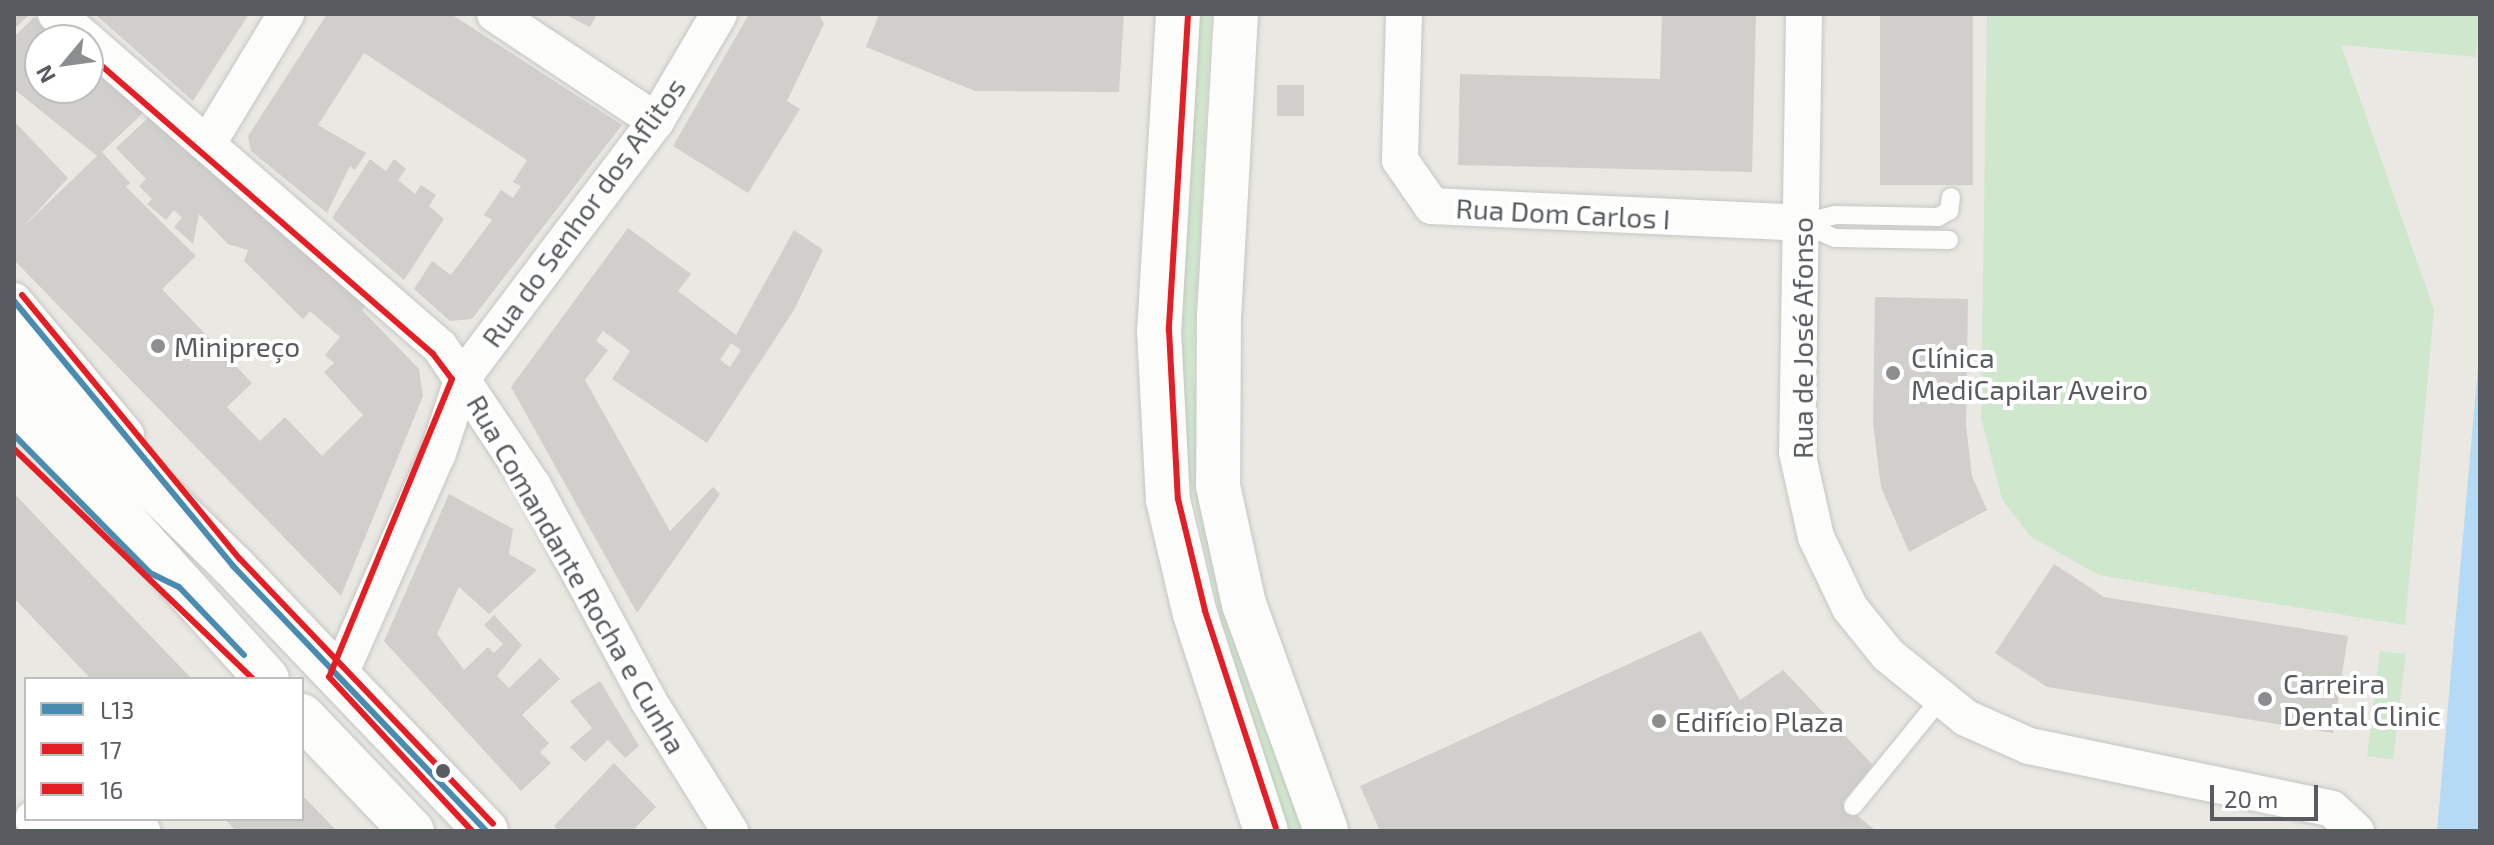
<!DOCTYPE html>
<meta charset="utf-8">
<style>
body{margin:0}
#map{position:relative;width:2494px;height:845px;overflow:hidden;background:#e9e8e2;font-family:"Exo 2",sans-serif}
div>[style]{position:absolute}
.green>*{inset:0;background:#cfe7cc;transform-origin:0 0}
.water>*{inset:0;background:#b4daf6}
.building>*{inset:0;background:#d0cfcc;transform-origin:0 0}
.roads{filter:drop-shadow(0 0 2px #c5c6c4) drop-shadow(0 0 2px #c5c6c4)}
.service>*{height:18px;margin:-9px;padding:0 9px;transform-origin:9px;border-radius:9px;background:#fcfcfb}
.minor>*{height:36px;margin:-18px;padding:0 18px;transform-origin:18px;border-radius:18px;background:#fcfcfb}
.secondary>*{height:44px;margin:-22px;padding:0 22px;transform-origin:22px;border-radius:22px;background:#fcfcfb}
.bus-1>*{height:6px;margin:-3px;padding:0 3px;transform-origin:3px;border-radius:3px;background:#498cb0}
.bus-2>*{height:6px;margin:-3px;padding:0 3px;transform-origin:3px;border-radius:3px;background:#e41e25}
.bus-3>*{height:6px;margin:-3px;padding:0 3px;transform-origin:3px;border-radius:3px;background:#e41e25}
.dots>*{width:22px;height:22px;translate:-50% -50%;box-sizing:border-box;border:4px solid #fff;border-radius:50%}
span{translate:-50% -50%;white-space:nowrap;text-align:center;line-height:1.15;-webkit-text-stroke:8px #fff;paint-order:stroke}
.street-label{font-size:28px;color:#585c61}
.poi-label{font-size:28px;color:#585c61}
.left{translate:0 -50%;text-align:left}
.frame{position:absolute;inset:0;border:16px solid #585c61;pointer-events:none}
.legend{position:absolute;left:24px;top:677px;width:280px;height:144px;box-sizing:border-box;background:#fff;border:2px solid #bcbec0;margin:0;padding:10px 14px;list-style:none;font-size:24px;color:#585c61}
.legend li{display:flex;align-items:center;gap:16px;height:40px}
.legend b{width:40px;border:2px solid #bcbec0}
.north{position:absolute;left:24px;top:24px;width:80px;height:80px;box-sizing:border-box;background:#fff;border:2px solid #bcbec0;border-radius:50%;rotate:241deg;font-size:22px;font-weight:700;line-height:32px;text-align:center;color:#585c61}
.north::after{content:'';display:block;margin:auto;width:28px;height:36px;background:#8b8d8e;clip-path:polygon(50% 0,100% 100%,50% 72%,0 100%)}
.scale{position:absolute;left:2210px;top:785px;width:108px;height:36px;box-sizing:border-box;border:4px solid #585c61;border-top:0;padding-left:10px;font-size:24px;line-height:28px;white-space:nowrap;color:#585c61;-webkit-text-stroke:6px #fff;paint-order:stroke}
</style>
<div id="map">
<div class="green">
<i style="clip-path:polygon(1198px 14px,1211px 14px,1193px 365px,1202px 485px,1310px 831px,1287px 831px,1239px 698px,1187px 468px,1179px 370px)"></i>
<i style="clip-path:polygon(1987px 14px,2480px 14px,2476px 57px,2341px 45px,2434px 310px,2405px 625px,2099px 575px,2030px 536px,2002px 499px,1981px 417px)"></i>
<i style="left:2380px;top:651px;width:26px;height:106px;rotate:7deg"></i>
</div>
<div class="water">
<i style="clip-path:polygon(2480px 344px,2480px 831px,2437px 831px)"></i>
</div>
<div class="building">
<i style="clip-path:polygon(14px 14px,30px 14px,14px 29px)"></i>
<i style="clip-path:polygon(95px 14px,249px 14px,193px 101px)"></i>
<i style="clip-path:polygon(327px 14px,451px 14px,622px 125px,472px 319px,450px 321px,414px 289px,432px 261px,451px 275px,492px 220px,484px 215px,501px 190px,513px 198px,521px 186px,513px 182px,527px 160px,364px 53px,318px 125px,366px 153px,355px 170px,350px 166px,327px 213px,251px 151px,248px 136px)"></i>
<i style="clip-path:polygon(564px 14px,597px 14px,590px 27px)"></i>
<i style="clip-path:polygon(749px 14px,819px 14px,824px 24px,787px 101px,800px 109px,748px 193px,673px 146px)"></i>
<i style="clip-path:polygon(879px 14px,1124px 14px,1119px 92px,975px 91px,866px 47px)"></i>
<i style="clip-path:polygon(1662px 14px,1756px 14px,1752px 172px,1458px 165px,1460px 74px,1660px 79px)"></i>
<i style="left:1880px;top:14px;width:93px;height:171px"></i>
<i style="clip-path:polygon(34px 17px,61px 40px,40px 40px,40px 88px,88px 88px,88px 63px,144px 112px,102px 152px,130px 183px,126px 187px,196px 256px,162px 289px,252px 383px,227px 407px,260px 441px,285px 417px,322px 456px,363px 415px,324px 372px,334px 363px,325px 355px,340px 337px,310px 311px,303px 319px,244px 261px,248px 250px,228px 244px,199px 214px,193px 244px,174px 227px,182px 218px,174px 210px,166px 220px,147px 204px,152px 199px,139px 186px,146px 179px,116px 148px,150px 116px,368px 302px,362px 310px,419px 369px,423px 396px,341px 596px,14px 260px,14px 121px,68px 178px,23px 227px,97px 156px,14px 89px,14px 37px)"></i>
<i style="left:1277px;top:85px;width:27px;height:31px"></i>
<i style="clip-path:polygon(370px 159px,386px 171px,394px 159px,406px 169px,398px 180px,415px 194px,421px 185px,436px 195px,429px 206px,444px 219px,404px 280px,332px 218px)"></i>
<i style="clip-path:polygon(evenodd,628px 228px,691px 274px,678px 291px,736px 335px,794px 230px,823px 250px,794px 310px,707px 443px,612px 379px,630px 351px,603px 331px,596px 341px,608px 350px,585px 380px,670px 531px,713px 487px,720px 494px,637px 613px,511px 387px,628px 228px,731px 343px,741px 350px,730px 367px,720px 360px,731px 343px)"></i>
<i style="clip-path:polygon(1875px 297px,1968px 299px,1966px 425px,1972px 476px,1987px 510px,1909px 552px,1881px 487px,1873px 423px)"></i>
<i style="clip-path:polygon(14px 493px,64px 546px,192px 679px,91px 679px,14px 598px)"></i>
<i style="clip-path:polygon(449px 494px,513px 529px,509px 554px,537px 570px,489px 614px,459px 587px,437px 634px,464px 670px,488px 647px,494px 653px,503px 644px,484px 625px,494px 615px,522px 645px,497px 676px,509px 688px,540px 658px,560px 679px,522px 715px,549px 743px,540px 752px,551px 763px,521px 791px,384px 641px)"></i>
<i style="clip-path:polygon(2054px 564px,2104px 597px,2348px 636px,2333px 733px,2047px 687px,1995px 653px)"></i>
<i style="clip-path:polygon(1701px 631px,1740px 700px,1783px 670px,1873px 765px,1842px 803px,1876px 831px,1380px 831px,1360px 786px)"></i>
<i style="clip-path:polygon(600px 681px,639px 746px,625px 758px,608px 740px,585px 762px,570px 747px,592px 728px,570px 701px)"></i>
<i style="clip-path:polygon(614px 763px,656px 807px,632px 831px,559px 831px,554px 826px)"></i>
<i style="clip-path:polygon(302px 795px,337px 831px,236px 831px,225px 819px,302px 819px)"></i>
</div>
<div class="roads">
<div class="service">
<i style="left:1801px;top:223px;width:35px;rotate:-13deg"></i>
<i style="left:1835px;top:215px;width:103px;rotate:1.1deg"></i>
<i style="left:1938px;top:217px;width:13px;rotate:-29deg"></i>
<i style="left:1949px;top:211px;width:14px;rotate:-82deg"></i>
<i style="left:1801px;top:223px;width:37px;rotate:24deg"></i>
<i style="left:1835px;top:238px;width:114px;rotate:1deg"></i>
<i style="left:1853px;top:806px;width:139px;rotate:-50.8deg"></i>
</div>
<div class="minor">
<i style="left:56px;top:14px;width:40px;rotate:40deg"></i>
<i style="left:495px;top:14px;width:193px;rotate:33.6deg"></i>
<i style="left:1404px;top:14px;width:146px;rotate:91.6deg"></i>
<i style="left:1400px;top:160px;width:56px;rotate:55.2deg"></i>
<i style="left:1432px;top:206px;width:369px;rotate:2.6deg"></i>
<i style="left:1804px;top:14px;width:438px;rotate:90.9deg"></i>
<i style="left:1797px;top:452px;width:87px;rotate:77.4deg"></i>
<i style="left:1816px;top:537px;width:79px;rotate:64.4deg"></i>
<i style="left:1850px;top:608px;width:60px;rotate:51deg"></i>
<i style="left:1888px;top:655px;width:100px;rotate:38.9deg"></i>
<i style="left:1966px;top:718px;width:69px;rotate:24deg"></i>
<i style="left:2029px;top:746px;width:309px;rotate:11.7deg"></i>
<i style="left:2332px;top:809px;width:33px;rotate:43deg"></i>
<i style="left:88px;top:41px;width:466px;rotate:41deg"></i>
<i style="left:440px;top:347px;width:167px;rotate:56.2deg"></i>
<i style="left:533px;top:486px;width:243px;rotate:61.7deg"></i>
<i style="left:648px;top:700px;width:155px;rotate:58deg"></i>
<i style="left:208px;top:143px;width:151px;rotate:-58.8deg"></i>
<i style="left:14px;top:301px;width:175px;rotate:50.1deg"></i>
<i style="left:339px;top:676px;width:244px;rotate:-66.1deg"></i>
<i style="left:438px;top:453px;width:80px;rotate:-71.8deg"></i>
<i style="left:463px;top:377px;width:321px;rotate:-53deg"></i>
<i style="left:656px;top:121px;width:124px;rotate:-59.5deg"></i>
<i style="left:33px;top:819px;width:110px;rotate:6.3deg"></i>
</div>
<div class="secondary">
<i style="left:1178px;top:14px;width:317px;rotate:93.4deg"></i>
<i style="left:1159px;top:330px;width:170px;rotate:87deg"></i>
<i style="left:1168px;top:500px;width:117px;rotate:76.7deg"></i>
<i style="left:1195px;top:614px;width:228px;rotate:71.9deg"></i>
<i style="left:1236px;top:14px;width:300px;rotate:93.2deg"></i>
<i style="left:1219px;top:314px;width:172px;rotate:90.3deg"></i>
<i style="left:1218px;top:486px;width:121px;rotate:77.6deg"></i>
<i style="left:1244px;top:604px;width:241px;rotate:70.1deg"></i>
<i style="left:14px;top:351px;width:307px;rotate:44.5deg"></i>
<i style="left:233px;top:566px;width:366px;rotate:46.3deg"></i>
<i style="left:14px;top:398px;width:378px;rotate:48deg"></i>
<i style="left:302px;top:716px;width:159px;rotate:46.3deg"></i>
</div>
</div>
<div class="bus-1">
<i style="left:14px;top:301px;width:344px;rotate:50.4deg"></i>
<i style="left:233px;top:566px;width:366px;rotate:46.3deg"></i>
<i style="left:14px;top:435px;width:194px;rotate:45.4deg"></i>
<i style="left:150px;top:573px;width:32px;rotate:26deg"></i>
<i style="left:179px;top:587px;width:94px;rotate:46.3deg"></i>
</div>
<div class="bus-2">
<i style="left:88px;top:54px;width:457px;rotate:41deg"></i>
<i style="left:433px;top:354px;width:31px;rotate:53deg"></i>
<i style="left:452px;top:379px;width:322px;rotate:112.4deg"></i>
<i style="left:329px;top:677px;width:210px;rotate:47.1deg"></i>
<i style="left:14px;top:449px;width:332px;rotate:43.9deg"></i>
</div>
<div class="bus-3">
<i style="left:1188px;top:15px;width:316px;rotate:93.5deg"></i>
<i style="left:1169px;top:330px;width:169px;rotate:87deg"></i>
<i style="left:1178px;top:499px;width:115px;rotate:76.4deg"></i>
<i style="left:1205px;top:611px;width:228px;rotate:71.9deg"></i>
<i style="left:22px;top:295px;width:342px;rotate:50.5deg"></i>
<i style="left:240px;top:559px;width:366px;rotate:46.3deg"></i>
</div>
<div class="dots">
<i style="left:158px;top:346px;background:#8b8d8e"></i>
<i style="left:1893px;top:373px;background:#8b8d8e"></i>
<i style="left:2265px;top:699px;background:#8b8d8e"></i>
<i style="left:1659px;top:721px;background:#8b8d8e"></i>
<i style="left:443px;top:771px;background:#585c61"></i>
</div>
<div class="street-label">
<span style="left:583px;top:212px;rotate:-54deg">Rua do Senhor dos Aflitos</span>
<span style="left:1563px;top:213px;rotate:3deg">Rua Dom Carlos I</span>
<span style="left:1802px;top:338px;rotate:-90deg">Rua de José Afonso</span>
<span style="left:577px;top:574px;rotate:60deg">Rua Comandante Rocha e Cunha</span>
</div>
<div class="poi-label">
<span class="left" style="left:174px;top:346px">Minipreço</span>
<span class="left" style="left:1911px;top:373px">Clínica<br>MediCapilar Aveiro</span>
<span class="left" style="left:2283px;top:699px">Carreira<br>Dental Clinic</span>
<span class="left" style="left:1675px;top:721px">Edifício Plaza</span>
</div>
<div class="frame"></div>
<ul class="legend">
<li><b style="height:10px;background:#498cb0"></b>L13</li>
<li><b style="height:10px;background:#e41e25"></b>17</li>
<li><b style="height:10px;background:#e41e25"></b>16</li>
</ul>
<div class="north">N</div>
<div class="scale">20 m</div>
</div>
